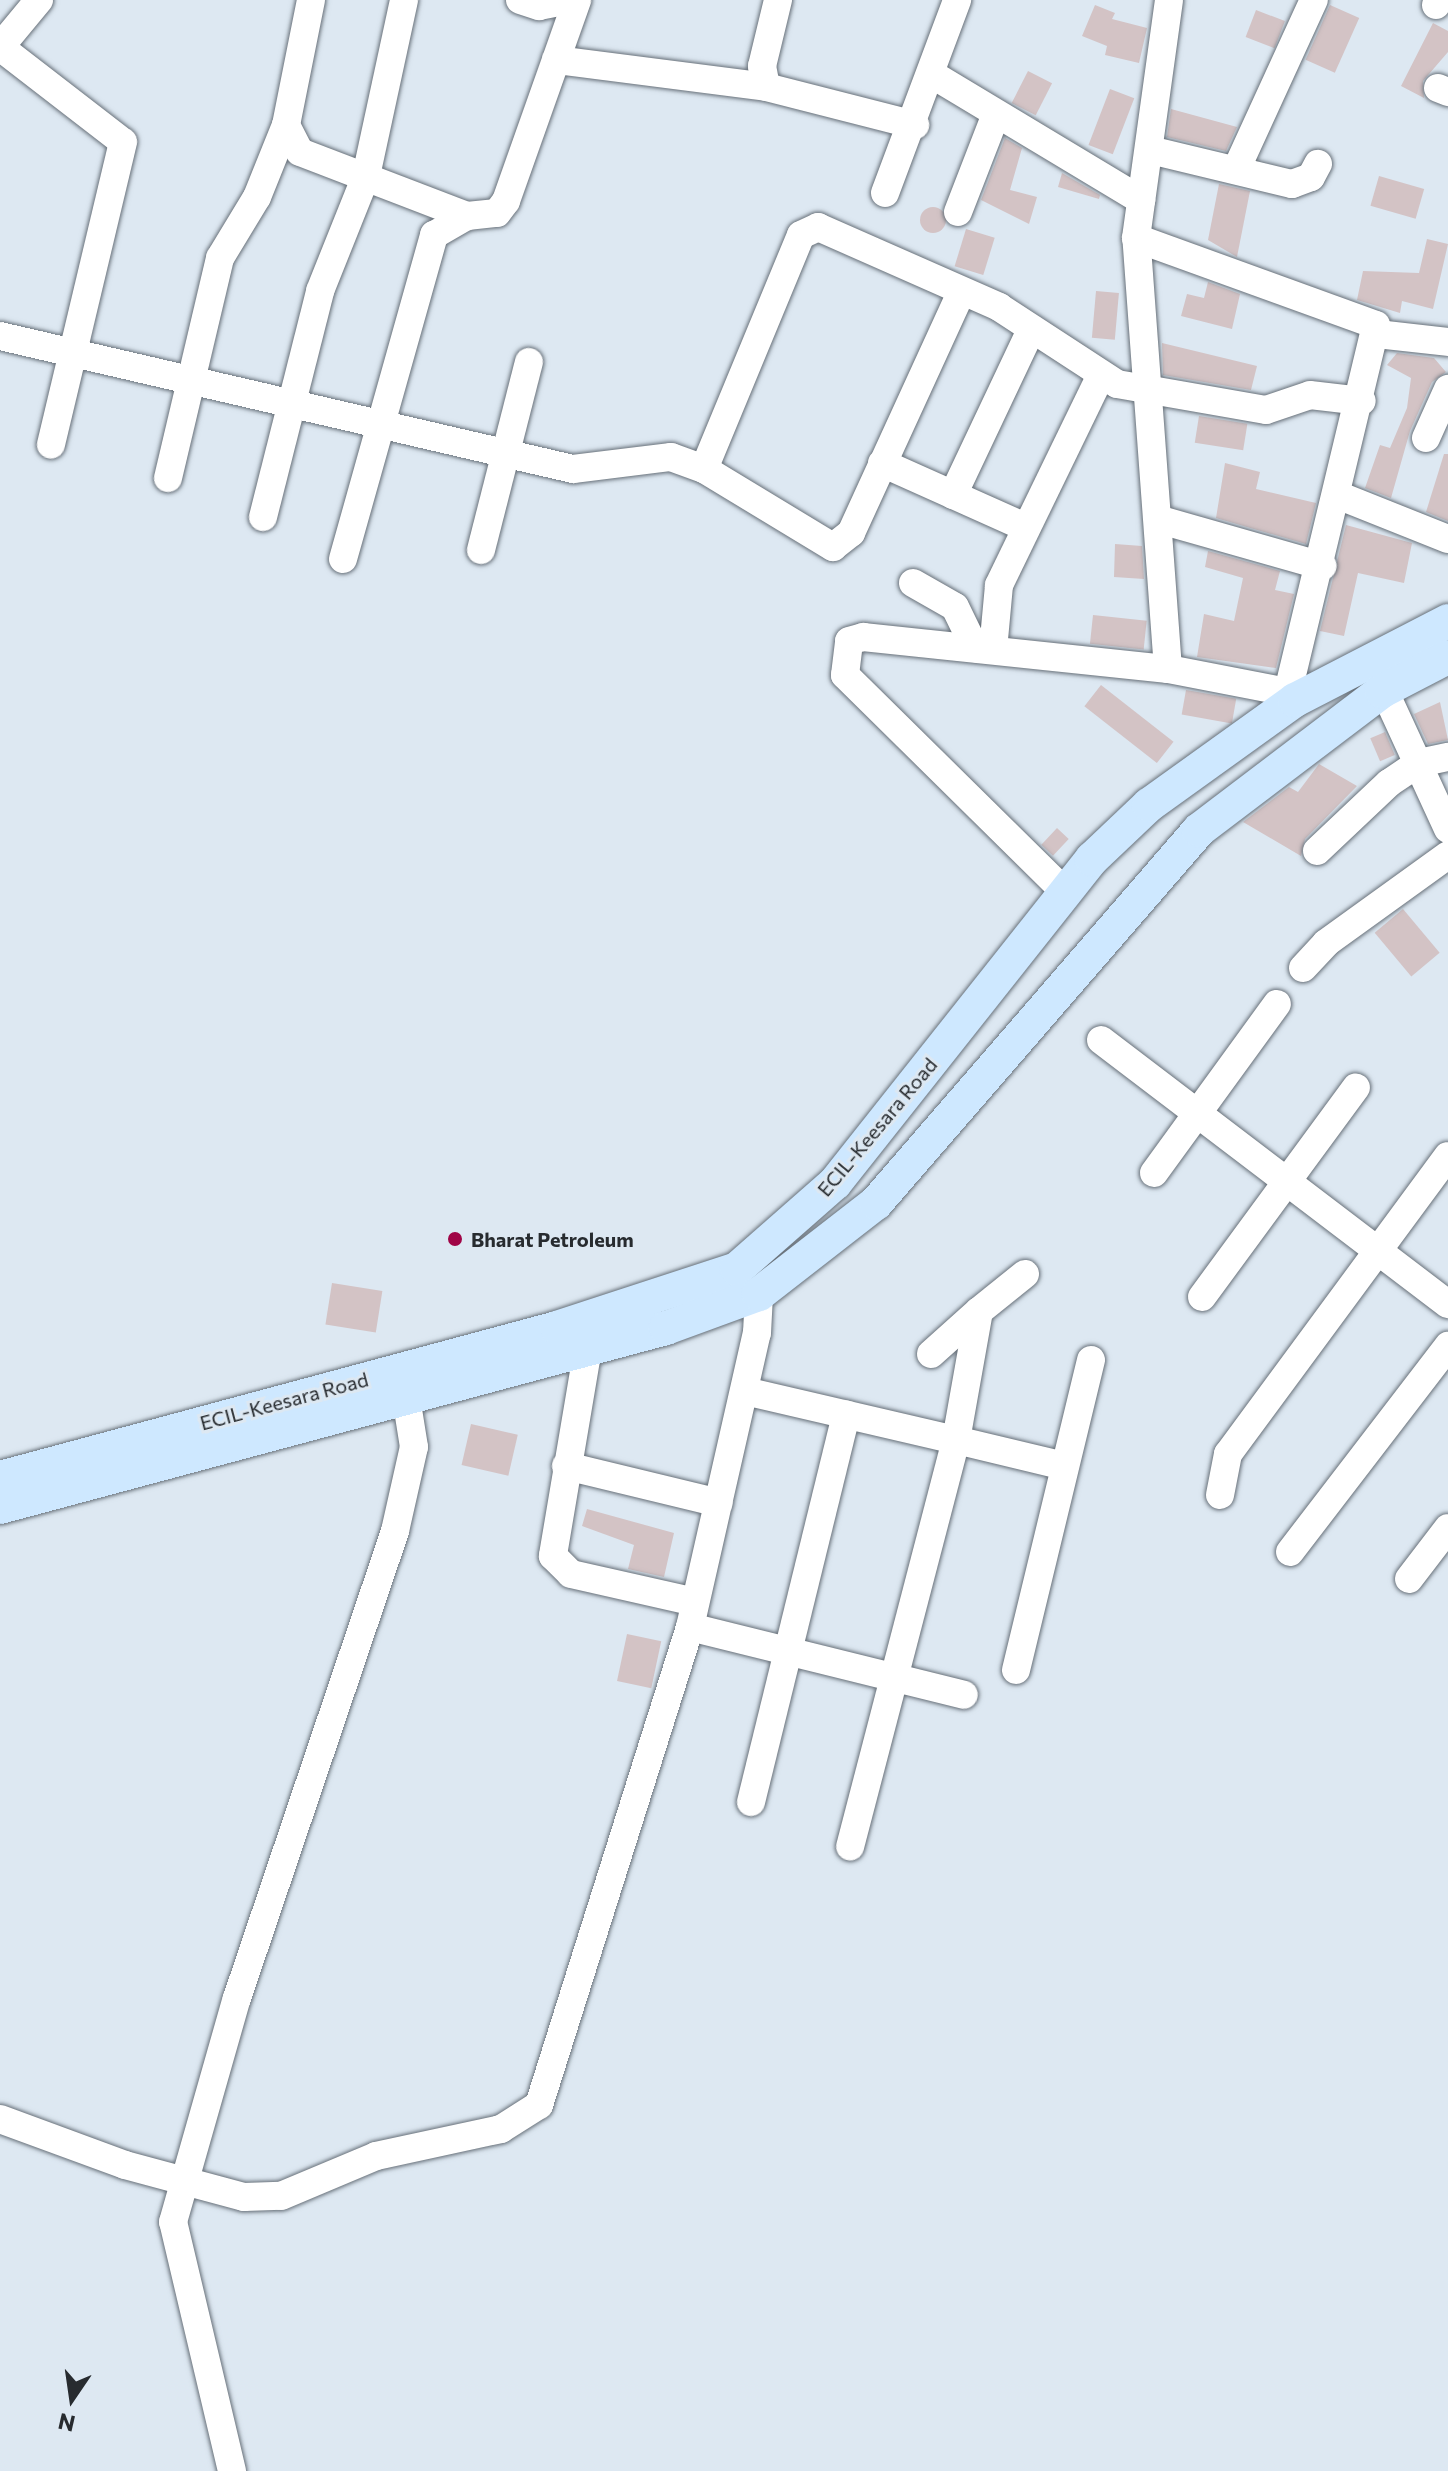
<!DOCTYPE html>
<style>
body{margin:0}
#map{position:relative;width:1448px;height:2471px;overflow:hidden;background:#dde8f2;font-family:Commissioner,sans-serif}
div>[style]{position:absolute}
.building>*{inset:0;background:#d3c3c5;transform-origin:0 0}
.round{border-radius:50%}
.roads{filter:drop-shadow(0 0 2px #677079) drop-shadow(0 0 2px #677079)}
.minor>*{height:28px;margin:-14px;padding:0 14px;transform-origin:14px;border-radius:14px;background:#fff}
.major>*{height:34px;margin:-17px;padding:0 17px;transform-origin:17px;border-radius:17px;background:#cee8ff}
.dots>*{width:22px;height:22px;translate:-50% -50%;box-sizing:border-box;border:4px solid #dde8f2;border-radius:50%}
span{translate:-50% -50%;white-space:nowrap;text-align:center;line-height:1.15;-webkit-text-stroke:6px #dde8f2;paint-order:stroke}
.street-label{font-size:20px;color:#272b2f}
.poi-label{font-size:20px;color:#272b2f;font-weight:700}
.left{translate:0 -50%;text-align:left}
.north{position:absolute;left:32px;top:2359px;width:80px;height:80px;-webkit-text-stroke:6px #dde8f2;paint-order:stroke;rotate:193deg;font-size:22px;font-weight:700;line-height:32px;text-align:center;color:#272b2f}
.north::after{content:'';display:block;margin:auto;width:28px;height:36px;background:#272b2f;clip-path:polygon(50% 0,100% 100%,50% 72%,0 100%)}
</style>
<div id="map">
<div class="building">
<i style="clip-path:polygon(1095px 5px,1115px 13px,1112px 19px,1147px 28px,1139px 63px,1105px 55px,1107px 46px,1082px 36px)"></i>
<i style="left:1330px;top:5px;width:32px;height:60px;rotate:24deg"></i>
<i style="left:1256px;top:10px;width:31px;height:29px;rotate:21deg"></i>
<i style="clip-path:polygon(1433px 23px,1448px 31px,1448px 52px,1423px 81px,1424px 98px,1401px 86px)"></i>
<i style="left:1028px;top:71px;width:27px;height:36px;rotate:27deg"></i>
<i style="left:1110px;top:89px;width:26px;height:60px;rotate:21deg"></i>
<i style="clip-path:polygon(1171px 109px,1237px 127px,1226px 151px,1167px 137px)"></i>
<i style="clip-path:polygon(1005px 138px,1022px 148px,1010px 190px,1037px 197px,1029px 224px,981px 200px)"></i>
<i style="clip-path:polygon(1062px 173px,1100px 195px,1099px 199px,1058px 187px)"></i>
<i style="left:1379px;top:176px;width:47px;height:31px;rotate:16deg"></i>
<i style="clip-path:polygon(1219px 184px,1250px 191px,1237px 257px,1208px 240px)"></i>
<i class="round" style="left:920px;top:207px;width:26px;height:26px"></i>
<i style="left:966px;top:229px;width:30px;height:39px;rotate:17deg"></i>
<i style="clip-path:polygon(1427px 239px,1448px 244px,1433px 309px,1402px 301px,1400px 313px,1357px 300px,1363px 271px,1419px 273px)"></i>
<i style="clip-path:polygon(1208px 282px,1240px 294px,1232px 329px,1181px 316px,1187px 294px,1204px 298px)"></i>
<i style="left:1096px;top:291px;width:23px;height:47px;rotate:5deg"></i>
<i style="clip-path:polygon(1162px 343px,1257px 366px,1251px 390px,1163px 375px)"></i>
<i style="clip-path:polygon(1397px 353px,1434px 358px,1446px 372px,1432px 382px,1410px 431px,1391px 498px,1365px 488px,1380px 445px,1390px 448px,1407px 408px,1411px 378px,1387px 365px)"></i>
<i style="left:1199px;top:416px;width:49px;height:27px;rotate:9deg"></i>
<i style="clip-path:polygon(1444px 454px,1448px 454px,1448px 521px,1426px 512px)"></i>
<i style="clip-path:polygon(1225px 463px,1260px 472px,1256px 489px,1316px 503px,1306px 544px,1216px 518px)"></i>
<i style="clip-path:polygon(1346px 525px,1412px 543px,1404px 583px,1358px 573px,1344px 636px,1320px 631px)"></i>
<i style="clip-path:polygon(1115px 544px,1142px 546px,1144px 579px,1114px 577px)"></i>
<i style="clip-path:polygon(1208px 551px,1280px 571px,1275px 590px,1294px 594px,1276px 668px,1197px 657px,1204px 614px,1234px 621px,1243px 578px,1205px 567px)"></i>
<i style="left:1093px;top:615px;width:54px;height:29px;rotate:6deg"></i>
<i style="left:1101px;top:685px;width:92px;height:27px;rotate:38deg"></i>
<i style="left:1186px;top:690px;width:51px;height:25px;rotate:10deg"></i>
<i style="clip-path:polygon(1440px 702px,1448px 740px,1428px 744px,1414px 714px)"></i>
<i style="left:1385px;top:732px;width:25px;height:16px;rotate:67deg"></i>
<i style="clip-path:polygon(1319px 764px,1357px 786px,1305px 839px,1301px 856px,1243px 822px,1289px 787px,1298px 792px)"></i>
<i style="left:1057px;top:828px;width:16px;height:23px;rotate:43deg"></i>
<i style="left:1403px;top:909px;width:57px;height:37px;rotate:50deg"></i>
<i style="left:332px;top:1283px;width:51px;height:42px;rotate:9deg"></i>
<i style="left:471px;top:1424px;width:48px;height:42px;rotate:13deg"></i>
<i style="clip-path:polygon(587px 1509px,674px 1533px,664px 1577px,628px 1569px,634px 1545px,582px 1526px)"></i>
<i style="left:627px;top:1634px;width:35px;height:48px;rotate:12deg"></i>
</div>
<div class="roads">
<div class="minor">
<i style="left:39px;top:0;width:61px;rotate:129.7deg"></i>
<i style="left:0;top:47px;width:155px;rotate:37.7deg"></i>
<i style="left:123px;top:142px;width:311px;rotate:103.4deg"></i>
<i style="left:311px;top:0;width:127px;rotate:101.3deg"></i>
<i style="left:286px;top:125px;width:30px;rotate:63deg"></i>
<i style="left:300px;top:152px;width:179px;rotate:21deg"></i>
<i style="left:520px;top:0;width:20px;rotate:18deg"></i>
<i style="left:539px;top:6px;width:31px;rotate:-11deg"></i>
<i style="left:778px;top:0;width:68px;rotate:103.6deg"></i>
<i style="left:762px;top:66px;width:21px;rotate:79deg"></i>
<i style="left:766px;top:87px;width:154px;rotate:14.3deg"></i>
<i style="left:1436px;top:5px;width:5px;rotate:-68deg"></i>
<i style="left:556px;top:60px;width:212px;rotate:7.3deg"></i>
<i style="left:933px;top:75px;width:243px;rotate:31deg"></i>
<i style="left:1438px;top:88px;width:11px;rotate:22deg"></i>
<i style="left:1150px;top:150px;width:146px;rotate:13.5deg"></i>
<i style="left:1292px;top:184px;width:20px;rotate:-20deg"></i>
<i style="left:1311px;top:177px;width:15px;rotate:-62deg"></i>
<i style="left:1236px;top:170px;width:187px;rotate:-65.4deg"></i>
<i style="left:885px;top:193px;width:206px;rotate:-69.5deg"></i>
<i style="left:958px;top:212px;width:105px;rotate:-68.8deg"></i>
<i style="left:1136px;top:238px;width:255px;rotate:19.9deg"></i>
<i style="left:1376px;top:325px;width:377px;rotate:103.5deg"></i>
<i style="left:1288px;top:692px;width:11px;rotate:49deg"></i>
<i style="left:1377px;top:334px;width:71px;rotate:6.4deg"></i>
<i style="left:0;top:336px;width:588px;rotate:13.07deg"></i>
<i style="left:573px;top:469px;width:99px;rotate:-7deg"></i>
<i style="left:671px;top:457px;width:35px;rotate:20deg"></i>
<i style="left:704px;top:469px;width:151px;rotate:31.2deg"></i>
<i style="left:833px;top:547px;width:23px;rotate:-38deg"></i>
<i style="left:851px;top:533px;width:266px;rotate:-65.4deg"></i>
<i style="left:1426px;top:438px;width:54px;rotate:-65.8deg"></i>
<i style="left:882px;top:463px;width:157px;rotate:24.1deg"></i>
<i style="left:704px;top:469px;width:253px;rotate:-67.5deg"></i>
<i style="left:801px;top:235px;width:19px;rotate:-25deg"></i>
<i style="left:818px;top:227px;width:198px;rotate:23.8deg"></i>
<i style="left:999px;top:307px;width:141px;rotate:33.1deg"></i>
<i style="left:1117px;top:384px;width:151px;rotate:9.9deg"></i>
<i style="left:1266px;top:410px;width:46px;rotate:-18.8deg"></i>
<i style="left:1310px;top:395px;width:52px;rotate:6.6deg"></i>
<i style="left:168px;top:478px;width:226px;rotate:-76.7deg"></i>
<i style="left:220px;top:258px;width:71px;rotate:-58.8deg"></i>
<i style="left:257px;top:197px;width:78px;rotate:-68.1deg"></i>
<i style="left:953px;top:495px;width:183px;rotate:-64.7deg"></i>
<i style="left:1340px;top:496px;width:116px;rotate:21.7deg"></i>
<i style="left:263px;top:517px;width:233px;rotate:-75.8deg"></i>
<i style="left:320px;top:291px;width:124px;rotate:-68.2deg"></i>
<i style="left:366px;top:176px;width:180px;rotate:-77.8deg"></i>
<i style="left:1161px;top:520px;width:168px;rotate:15.9deg"></i>
<i style="left:481px;top:550px;width:194px;rotate:-75.7deg"></i>
<i style="left:343px;top:559px;width:337px;rotate:-74.3deg"></i>
<i style="left:434px;top:235px;width:38px;rotate:-30deg"></i>
<i style="left:467px;top:216px;width:30px;rotate:-6deg"></i>
<i style="left:497px;top:213px;width:15px;rotate:-53deg"></i>
<i style="left:506px;top:201px;width:213px;rotate:-70.5deg"></i>
<i style="left:913px;top:583px;width:48px;rotate:29.7deg"></i>
<i style="left:955px;top:607px;width:46px;rotate:64deg"></i>
<i style="left:993px;top:650px;width:65px;rotate:-84.7deg"></i>
<i style="left:999px;top:585px;width:231px;rotate:-64.1deg"></i>
<i style="left:1168px;top:669px;width:432px;rotate:-94.2deg"></i>
<i style="left:1136px;top:238px;width:240px;rotate:-82.1deg"></i>
<i style="left:1384px;top:690px;width:153px;rotate:65.3deg"></i>
<i style="left:1317px;top:851px;width:99px;rotate:-43.4deg"></i>
<i style="left:1389px;top:783px;width:36px;rotate:-34deg"></i>
<i style="left:1419px;top:763px;width:30px;rotate:-12deg"></i>
<i style="left:1065px;top:892px;width:309px;rotate:-135.4deg"></i>
<i style="left:845px;top:675px;width:34px;rotate:-83deg"></i>
<i style="left:849px;top:641px;width:15px;rotate:-16deg"></i>
<i style="left:863px;top:637px;width:307px;rotate:6deg"></i>
<i style="left:1168px;top:669px;width:122px;rotate:10.9deg"></i>
<i style="left:1303px;top:968px;width:34px;rotate:-47deg"></i>
<i style="left:1326px;top:943px;width:150px;rotate:-35.8deg"></i>
<i style="left:1101px;top:1040px;width:436px;rotate:37.3deg"></i>
<i style="left:1154px;top:1173px;width:209px;rotate:-54deg"></i>
<i style="left:1025px;top:1274px;width:59px;rotate:141.2deg"></i>
<i style="left:979px;top:1311px;width:131px;rotate:100.1deg"></i>
<i style="left:956px;top:1440px;width:111px;rotate:13.5deg"></i>
<i style="left:1202px;top:1297px;width:260px;rotate:-53.7deg"></i>
<i style="left:588px;top:1348px;width:211px;rotate:99.6deg"></i>
<i style="left:553px;top:1556px;width:25px;rotate:45deg"></i>
<i style="left:571px;top:1574px;width:127px;rotate:12.7deg"></i>
<i style="left:931px;top:1354px;width:64px;rotate:-41.9deg"></i>
<i style="left:745px;top:1391px;width:217px;rotate:13.1deg"></i>
<i style="left:956px;top:1440px;width:420px;rotate:104.6deg"></i>
<i style="left:566px;top:1466px;width:157px;rotate:13.6deg"></i>
<i style="left:1220px;top:1495px;width:42px;rotate:-79deg"></i>
<i style="left:1228px;top:1454px;width:370px;rotate:-53.6deg"></i>
<i style="left:1290px;top:1552px;width:260px;rotate:-52.5deg"></i>
<i style="left:1409px;top:1579px;width:64px;rotate:-52.6deg"></i>
<i style="left:690px;top:1627px;width:282px;rotate:13.9deg"></i>
<i style="left:1016px;top:1670px;width:319px;rotate:-76.4deg"></i>
<i style="left:751px;top:1802px;width:399px;rotate:-76.2deg"></i>
<i style="left:0;top:2119px;width:133px;rotate:20.2deg"></i>
<i style="left:125px;top:2165px;width:123px;rotate:15.1deg"></i>
<i style="left:244px;top:2197px;width:37px;rotate:-2deg"></i>
<i style="left:281px;top:2196px;width:103px;rotate:-22.8deg"></i>
<i style="left:376px;top:2156px;width:128px;rotate:-12.2deg"></i>
<i style="left:501px;top:2129px;width:45px;rotate:-32.3deg"></i>
<i style="left:539px;top:2105px;width:501px;rotate:-72.47deg"></i>
<i style="left:690px;top:1627px;width:302px;rotate:-77.2deg"></i>
<i style="left:757px;top:1333px;width:39px;rotate:-87deg"></i>
<i style="left:232px;top:2471px;width:256px;rotate:-103.3deg"></i>
<i style="left:173px;top:2222px;width:233px;rotate:-74.1deg"></i>
<i style="left:237px;top:1998px;width:493px;rotate:-71.3deg"></i>
<i style="left:395px;top:1531px;width:86px;rotate:-77.3deg"></i>
<i style="left:414px;top:1447px;width:51px;rotate:-99.1deg"></i>
</div>
<div class="major">
<i style="left:0;top:1478px;width:577px;rotate:-15.07deg"></i>
<i style="left:557px;top:1328px;width:189px;rotate:-18.1deg"></i>
<i style="left:737px;top:1269px;width:130px;rotate:-41.3deg"></i>
<i style="left:835px;top:1183px;width:414px;rotate:-51.6deg"></i>
<i style="left:1092px;top:859px;width:79px;rotate:-43.5deg"></i>
<i style="left:1149px;top:805px;width:180px;rotate:-35.7deg"></i>
<i style="left:1295px;top:700px;width:172px;rotate:-27.3deg"></i>
<i style="left:0;top:1507px;width:690px;rotate:-15.04deg"></i>
<i style="left:666px;top:1328px;width:99px;rotate:-20.1deg"></i>
<i style="left:759px;top:1294px;width:148px;rotate:-37.9deg"></i>
<i style="left:876px;top:1203px;width:493px;rotate:-49.1deg"></i>
<i style="left:1199px;top:830px;width:230px;rotate:-37.2deg"></i>
<i style="left:1382px;top:691px;width:74px;rotate:-27.3deg"></i>
</div>
</div>
<div class="dots">
<i style="left:455px;top:1239px;background:#a00446"></i>
</div>
<div class="street-label">
<span style="left:877px;top:1127px;rotate:-50deg">ECIL-Keesara Road</span>
<span style="left:284px;top:1401px;rotate:-15deg">ECIL-Keesara Road</span>
</div>
<div class="poi-label">
<span class="left" style="left:471px;top:1239px">Bharat Petroleum</span>
</div>
<div class="north">N</div>
</div>
